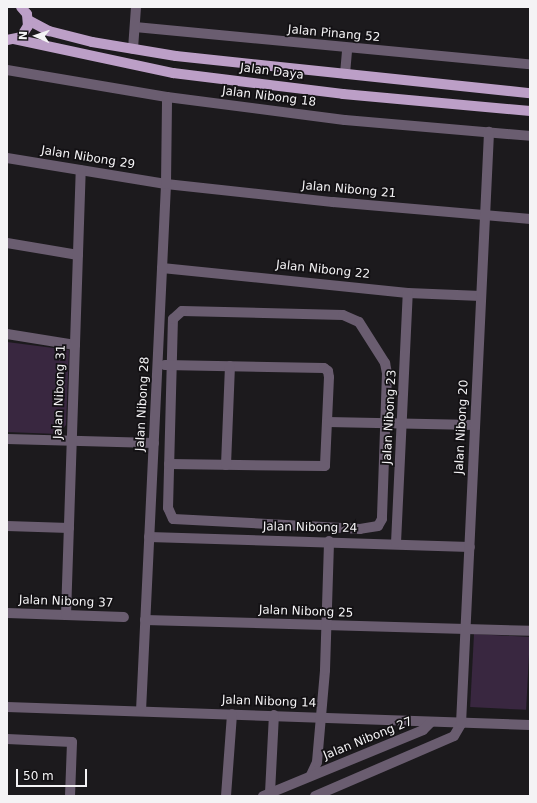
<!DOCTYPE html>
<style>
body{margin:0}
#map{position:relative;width:537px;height:803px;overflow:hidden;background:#1c1a1d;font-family:"DejaVu Sans",sans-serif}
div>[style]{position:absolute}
.green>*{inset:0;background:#392740;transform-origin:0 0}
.minor>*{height:10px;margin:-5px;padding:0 5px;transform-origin:5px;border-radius:5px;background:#6a5d70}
.major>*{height:10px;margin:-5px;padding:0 5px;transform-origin:5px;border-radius:5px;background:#bc9fc7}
span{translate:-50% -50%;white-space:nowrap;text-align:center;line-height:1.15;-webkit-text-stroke:3.5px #131114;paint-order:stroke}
.street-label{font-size:12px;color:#f4f3f5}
.frame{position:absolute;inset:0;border:8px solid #f4f3f5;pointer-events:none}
.north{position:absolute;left:16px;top:16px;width:40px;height:40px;-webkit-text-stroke:3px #131114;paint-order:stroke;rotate:272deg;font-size:11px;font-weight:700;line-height:16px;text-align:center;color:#f4f3f5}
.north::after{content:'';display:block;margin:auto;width:14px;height:18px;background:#f4f3f5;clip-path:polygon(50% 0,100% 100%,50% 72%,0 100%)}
.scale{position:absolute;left:16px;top:769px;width:71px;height:18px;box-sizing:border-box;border:2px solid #f4f3f5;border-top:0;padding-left:5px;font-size:12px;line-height:14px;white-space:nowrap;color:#f4f3f5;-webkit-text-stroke:3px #131114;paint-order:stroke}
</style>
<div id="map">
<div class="green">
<i style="clip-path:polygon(7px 342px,69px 350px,66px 425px,58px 434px,7px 432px)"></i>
<i style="left:474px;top:634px;width:56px;height:73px;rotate:3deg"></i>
</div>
<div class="minor">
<i style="left:135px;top:27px;width:397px;rotate:5.4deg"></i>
<i style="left:133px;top:49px;width:42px;rotate:-85.9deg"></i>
<i style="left:7px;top:70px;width:162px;rotate:9.6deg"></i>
<i style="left:167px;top:97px;width:179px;rotate:7.4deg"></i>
<i style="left:345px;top:120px;width:186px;rotate:4.9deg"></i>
<i style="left:345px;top:74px;width:25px;rotate:-85deg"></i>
<i style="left:7px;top:158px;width:161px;rotate:9.3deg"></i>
<i style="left:166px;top:184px;width:168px;rotate:6.2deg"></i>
<i style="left:333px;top:202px;width:198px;rotate:4.9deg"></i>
<i style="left:7px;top:243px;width:72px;rotate:9.6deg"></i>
<i style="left:162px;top:268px;width:247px;rotate:5.8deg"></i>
<i style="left:408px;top:293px;width:73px;rotate:2.4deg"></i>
<i style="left:182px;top:311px;width:161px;rotate:1.4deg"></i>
<i style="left:343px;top:315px;width:17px;rotate:24deg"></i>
<i style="left:359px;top:322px;width:49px;rotate:57.6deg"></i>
<i style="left:385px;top:363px;width:10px;rotate:79deg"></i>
<i style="left:387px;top:373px;width:146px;rotate:92deg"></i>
<i style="left:382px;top:519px;width:8px;rotate:120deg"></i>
<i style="left:378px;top:526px;width:18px;rotate:171deg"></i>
<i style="left:360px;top:529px;width:187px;rotate:-176.9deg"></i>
<i style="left:173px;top:519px;width:12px;rotate:-114deg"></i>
<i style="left:168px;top:508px;width:189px;rotate:-88.5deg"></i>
<i style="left:173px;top:319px;width:12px;rotate:-42deg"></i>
<i style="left:7px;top:334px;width:69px;rotate:9.2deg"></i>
<i style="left:165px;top:365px;width:159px;rotate:1.1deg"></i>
<i style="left:324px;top:368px;width:5px;rotate:37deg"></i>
<i style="left:328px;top:371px;width:6px;rotate:81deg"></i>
<i style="left:329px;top:377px;width:89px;rotate:92.6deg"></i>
<i style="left:325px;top:466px;width:156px;rotate:-179.3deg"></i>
<i style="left:328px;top:422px;width:147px;rotate:1.2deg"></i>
<i style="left:7px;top:439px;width:147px;rotate:1.6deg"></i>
<i style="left:226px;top:465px;width:99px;rotate:-87.7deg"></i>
<i style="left:7px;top:526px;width:62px;rotate:1.8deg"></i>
<i style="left:149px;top:537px;width:321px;rotate:1.8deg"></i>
<i style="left:396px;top:543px;width:250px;rotate:-87.3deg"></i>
<i style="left:7px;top:613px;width:117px;rotate:2deg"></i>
<i style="left:66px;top:615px;width:445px;rotate:-88.1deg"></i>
<i style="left:145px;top:620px;width:385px;rotate:1.6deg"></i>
<i style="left:7px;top:707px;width:523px;rotate:1.97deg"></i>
<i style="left:141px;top:711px;width:528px;rotate:-87.28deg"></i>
<i style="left:166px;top:184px;width:87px;rotate:-89.3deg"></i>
<i style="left:7px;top:739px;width:65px;rotate:2.6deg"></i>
<i style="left:72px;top:742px;width:54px;rotate:92.1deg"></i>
<i style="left:311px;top:775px;width:14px;rotate:-65deg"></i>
<i style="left:317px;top:762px;width:92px;rotate:-85deg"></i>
<i style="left:325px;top:670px;width:129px;rotate:-88.2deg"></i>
<i style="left:270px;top:793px;width:78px;rotate:-87.1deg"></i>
<i style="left:226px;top:796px;width:82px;rotate:-85.8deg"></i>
<i style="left:263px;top:796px;width:173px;rotate:-22.4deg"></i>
<i style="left:423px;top:730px;width:11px;rotate:-45deg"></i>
<i style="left:315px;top:796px;width:151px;rotate:-23.3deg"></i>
<i style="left:454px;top:736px;width:14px;rotate:-60deg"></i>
<i style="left:461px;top:724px;width:593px;rotate:-87.29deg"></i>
</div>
<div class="major">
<i style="left:28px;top:20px;width:24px;rotate:28deg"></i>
<i style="left:49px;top:31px;width:44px;rotate:14.3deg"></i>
<i style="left:92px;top:42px;width:85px;rotate:9.5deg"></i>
<i style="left:176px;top:56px;width:356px;rotate:6deg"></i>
<i style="left:14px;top:39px;width:163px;rotate:12.1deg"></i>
<i style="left:173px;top:73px;width:171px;rotate:7deg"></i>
<i style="left:343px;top:94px;width:188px;rotate:5.2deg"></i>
<i style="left:7px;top:40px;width:14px;rotate:-12deg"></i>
<i style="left:21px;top:37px;width:13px;rotate:-58deg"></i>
<i style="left:28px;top:26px;width:12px;rotate:-95deg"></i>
<i style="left:27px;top:14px;width:9px;rotate:-131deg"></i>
</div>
<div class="street-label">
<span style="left:334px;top:34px;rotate:5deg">Jalan Pinang 52</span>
<span style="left:272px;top:72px;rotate:7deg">Jalan Daya</span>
<span style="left:269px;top:97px;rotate:7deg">Jalan Nibong 18</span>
<span style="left:88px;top:158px;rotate:9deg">Jalan Nibong 29</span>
<span style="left:349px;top:190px;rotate:5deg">Jalan Nibong 21</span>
<span style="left:323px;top:270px;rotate:6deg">Jalan Nibong 22</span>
<span style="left:60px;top:392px;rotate:-88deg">Jalan Nibong 31</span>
<span style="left:143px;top:404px;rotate:-87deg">Jalan Nibong 28</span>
<span style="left:390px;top:417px;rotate:-87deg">Jalan Nibong 23</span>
<span style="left:462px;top:427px;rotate:-87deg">Jalan Nibong 20</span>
<span style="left:310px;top:528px;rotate:1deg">Jalan Nibong 24</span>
<span style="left:66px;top:602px;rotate:2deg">Jalan Nibong 37</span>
<span style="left:306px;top:612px;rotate:2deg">Jalan Nibong 25</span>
<span style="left:269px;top:702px;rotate:2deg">Jalan Nibong 14</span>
<span style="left:368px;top:739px;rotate:-22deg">Jalan Nibong 27</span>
</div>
<div class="frame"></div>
<div class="north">N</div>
<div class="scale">50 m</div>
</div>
